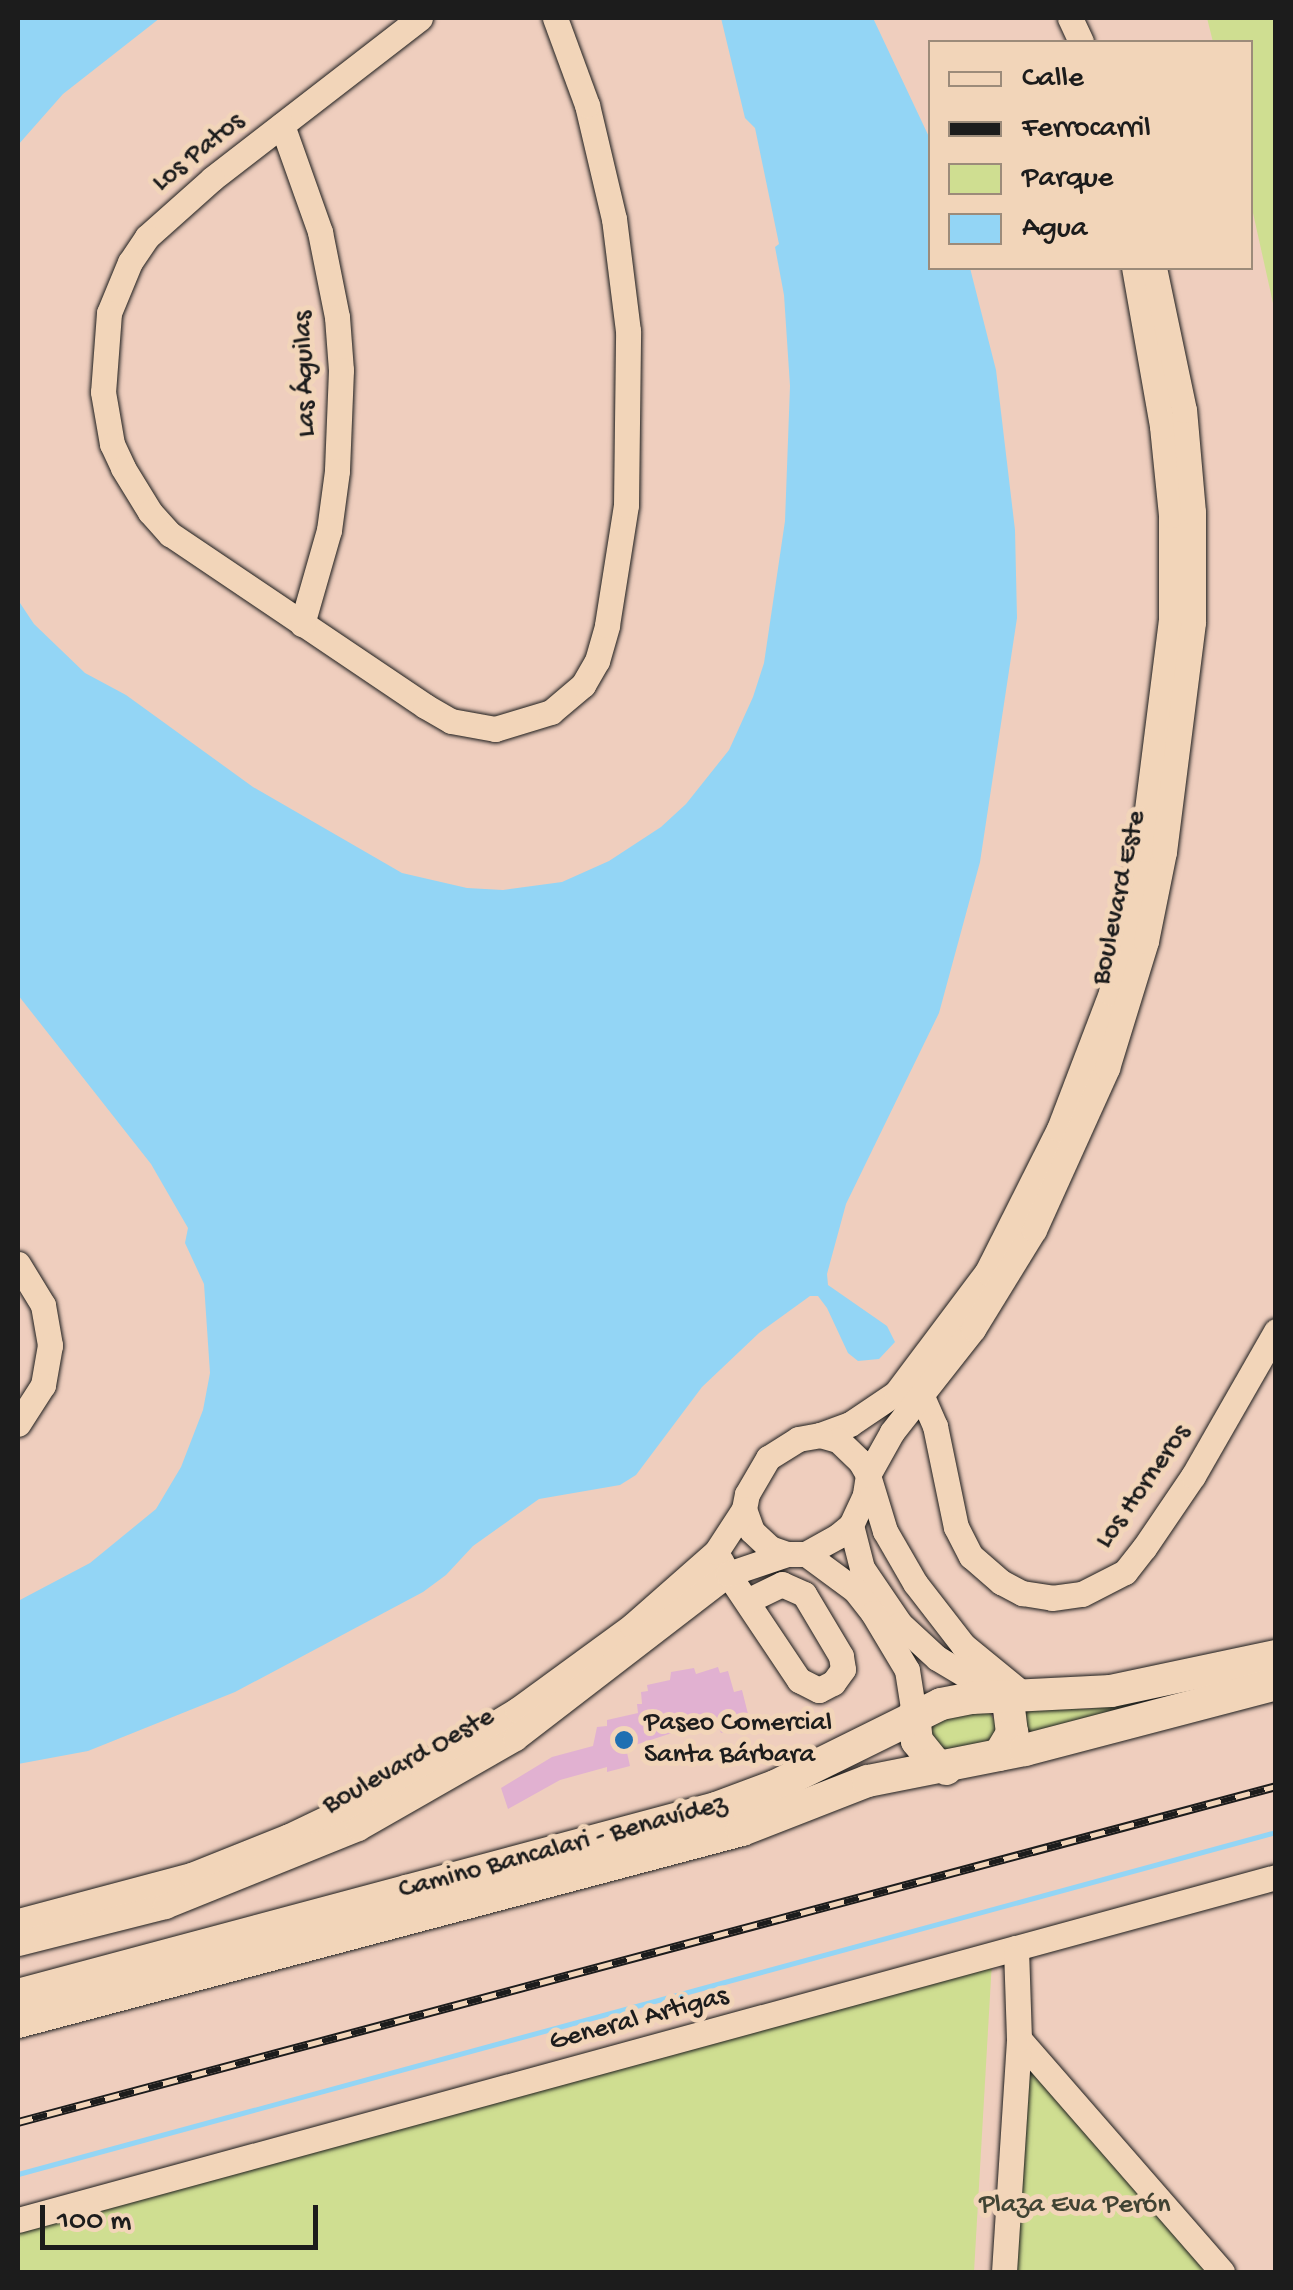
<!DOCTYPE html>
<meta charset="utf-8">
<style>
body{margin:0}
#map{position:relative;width:1293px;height:2290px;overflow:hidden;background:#efcebe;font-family:"Gochi Hand",sans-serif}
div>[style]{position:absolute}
.green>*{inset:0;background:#cfde91}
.water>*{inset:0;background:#93d5f5}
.stream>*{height:5px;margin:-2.5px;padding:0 2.5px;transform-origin:2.5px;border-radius:2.5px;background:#93d5f5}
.building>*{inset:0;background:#e1b1d1}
.roads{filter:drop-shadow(0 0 2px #1c1c1c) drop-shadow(0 0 2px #1c1c1c)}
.minor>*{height:25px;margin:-12.5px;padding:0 12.5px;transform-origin:12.5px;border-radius:12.5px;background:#f2d5b9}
.major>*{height:32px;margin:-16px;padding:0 16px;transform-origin:16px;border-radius:16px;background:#f2d5b9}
.rail>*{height:9px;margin-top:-4.5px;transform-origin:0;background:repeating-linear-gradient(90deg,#f2d5b9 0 15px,#1c1c1c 0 30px);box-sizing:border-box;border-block:2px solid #1c1c1c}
.dots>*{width:28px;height:28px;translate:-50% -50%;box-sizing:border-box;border:5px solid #f2d5b9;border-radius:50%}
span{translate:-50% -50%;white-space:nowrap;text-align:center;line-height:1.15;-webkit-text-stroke:10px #f2d5b9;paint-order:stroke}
.street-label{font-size:28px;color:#1c1c1c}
.poi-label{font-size:28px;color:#1c1c1c}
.left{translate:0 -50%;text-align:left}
.park-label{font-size:28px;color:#404333}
.frame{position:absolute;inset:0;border:20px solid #1c1c1c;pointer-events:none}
.legend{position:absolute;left:928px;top:40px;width:325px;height:230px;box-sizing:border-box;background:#f2d5b9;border:2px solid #9c8b7a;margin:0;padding:12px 18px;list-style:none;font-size:30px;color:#1c1c1c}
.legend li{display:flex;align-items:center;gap:20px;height:50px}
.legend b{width:50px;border:2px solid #9c8b7a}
.scale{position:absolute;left:40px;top:2205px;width:278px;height:45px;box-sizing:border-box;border:5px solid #1c1c1c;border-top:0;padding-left:12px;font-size:30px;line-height:35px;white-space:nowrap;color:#1c1c1c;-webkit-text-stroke:8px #f2d5b9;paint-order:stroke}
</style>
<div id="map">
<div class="green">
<i style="clip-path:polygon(1207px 18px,1275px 18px,1275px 312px,1251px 204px,1250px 42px,1213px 42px)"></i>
<i style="clip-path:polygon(1159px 1698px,1026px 1736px,1023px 1711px,1027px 1709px,1089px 1709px)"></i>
<i style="clip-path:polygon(989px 1712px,998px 1726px,991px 1742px,947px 1751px,932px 1742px,931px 1724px,940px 1717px)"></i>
<i style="clip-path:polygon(993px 1944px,974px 2272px,18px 2272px,18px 2229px)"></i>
<i style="clip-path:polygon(1019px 2039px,1222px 2272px,1004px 2272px)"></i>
</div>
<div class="water">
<i style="clip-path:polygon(18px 18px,160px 18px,63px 94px,18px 145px)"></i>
<i style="clip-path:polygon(721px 18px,873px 18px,930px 139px,931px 268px,970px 268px,996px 370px,1015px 530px,1017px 618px,980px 862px,939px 1013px,846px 1204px,827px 1274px,828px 1285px,887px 1326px,895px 1342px,879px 1359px,858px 1361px,848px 1353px,827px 1308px,818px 1296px,810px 1296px,759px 1333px,702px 1387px,636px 1475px,620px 1485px,539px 1499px,473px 1546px,446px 1575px,423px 1592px,235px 1692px,88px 1751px,18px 1764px,18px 1601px,90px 1563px,156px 1509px,181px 1467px,203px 1410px,210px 1373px,204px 1284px,185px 1243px,188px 1228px,151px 1164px,18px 995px,18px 600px,34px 624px,85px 673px,126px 695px,253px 787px,402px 873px,467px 888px,503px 890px,562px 882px,609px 861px,661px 827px,686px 804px,729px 750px,753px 697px,764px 663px,785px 521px,790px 386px,784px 295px,775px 247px,779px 244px,755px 128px,745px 118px)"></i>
</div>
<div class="stream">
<i style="left:18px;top:2174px;width:1304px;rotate:-15.21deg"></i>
</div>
<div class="building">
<i style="clip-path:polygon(718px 1667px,720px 1673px,728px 1671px,734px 1692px,742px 1690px,750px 1722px,721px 1733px,715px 1719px,626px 1748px,630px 1766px,607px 1772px,607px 1767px,560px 1780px,508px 1809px,501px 1788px,552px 1757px,593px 1746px,597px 1727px,607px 1726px,607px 1720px,638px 1713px,637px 1704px,642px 1704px,641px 1692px,648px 1691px,647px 1685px,670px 1680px,671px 1672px,694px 1668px,696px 1674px)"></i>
</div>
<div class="roads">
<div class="minor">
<i style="left:420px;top:18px;width:263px;rotate:142.3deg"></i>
<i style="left:212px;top:179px;width:87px;rotate:138.3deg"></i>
<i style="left:147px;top:237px;width:30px;rotate:124deg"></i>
<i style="left:130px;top:262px;width:55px;rotate:112.4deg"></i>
<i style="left:109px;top:313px;width:79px;rotate:94.3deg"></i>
<i style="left:103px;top:392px;width:53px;rotate:80.2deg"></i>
<i style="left:112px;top:444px;width:26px;rotate:65deg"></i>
<i style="left:123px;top:468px;width:52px;rotate:58.5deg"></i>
<i style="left:150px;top:512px;width:30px;rotate:48deg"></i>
<i style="left:170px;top:534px;width:308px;rotate:34deg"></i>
<i style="left:425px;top:706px;width:30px;rotate:30deg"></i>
<i style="left:451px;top:721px;width:45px;rotate:10.3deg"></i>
<i style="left:495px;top:729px;width:59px;rotate:-16.9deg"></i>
<i style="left:551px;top:712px;width:42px;rotate:-40.2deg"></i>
<i style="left:583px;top:685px;width:28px;rotate:-60deg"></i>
<i style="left:597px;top:661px;width:37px;rotate:-74deg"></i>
<i style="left:607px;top:625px;width:121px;rotate:-81deg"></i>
<i style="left:626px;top:505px;width:174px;rotate:-89.3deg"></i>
<i style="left:628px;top:331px;width:113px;rotate:-97.1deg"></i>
<i style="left:614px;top:219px;width:117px;rotate:-103.3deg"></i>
<i style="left:587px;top:105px;width:93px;rotate:-110.2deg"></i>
<i style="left:1070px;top:18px;width:26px;rotate:65deg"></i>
<i style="left:282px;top:125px;width:114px;rotate:70.4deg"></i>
<i style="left:320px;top:232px;width:87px;rotate:78.7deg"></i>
<i style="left:337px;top:317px;width:53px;rotate:85.7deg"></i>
<i style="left:341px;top:370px;width:101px;rotate:92.3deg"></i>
<i style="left:337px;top:471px;width:60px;rotate:97.7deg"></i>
<i style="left:329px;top:530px;width:98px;rotate:106deg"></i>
<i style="left:18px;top:1264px;width:48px;rotate:58.6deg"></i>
<i style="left:43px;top:1305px;width:41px;rotate:80.1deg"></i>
<i style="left:50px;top:1345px;width:41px;rotate:99.9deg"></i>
<i style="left:43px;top:1385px;width:46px;rotate:122.7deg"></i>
<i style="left:917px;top:1385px;width:45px;rotate:66.3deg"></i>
<i style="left:935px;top:1426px;width:103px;rotate:78.3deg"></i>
<i style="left:956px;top:1527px;width:33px;rotate:63deg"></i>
<i style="left:971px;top:1556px;width:40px;rotate:41deg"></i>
<i style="left:1001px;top:1582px;width:24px;rotate:28deg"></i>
<i style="left:1022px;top:1593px;width:30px;rotate:9deg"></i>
<i style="left:1052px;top:1598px;width:30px;rotate:-8deg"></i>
<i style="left:1082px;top:1594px;width:48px;rotate:-27.1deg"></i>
<i style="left:1125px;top:1572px;width:31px;rotate:-52deg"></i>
<i style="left:1144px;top:1548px;width:87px;rotate:-55.8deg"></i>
<i style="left:1193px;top:1476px;width:167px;rotate:-60.2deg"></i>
<i style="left:820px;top:1435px;width:32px;rotate:-20deg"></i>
<i style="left:850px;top:1424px;width:55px;rotate:-34deg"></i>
<i style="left:896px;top:1393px;width:151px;rotate:-53.1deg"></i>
<i style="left:987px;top:1272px;width:160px;rotate:-63.3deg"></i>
<i style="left:1059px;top:1129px;width:146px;rotate:-69.1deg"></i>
<i style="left:1111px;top:993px;width:147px;rotate:-77.9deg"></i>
<i style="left:1142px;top:849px;width:233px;rotate:-82.8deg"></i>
<i style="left:1171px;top:618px;width:103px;rotate:-90deg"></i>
<i style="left:1171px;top:515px;width:89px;rotate:-95.8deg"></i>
<i style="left:1162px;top:426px;width:160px;rotate:-100deg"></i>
<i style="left:820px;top:1435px;width:19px;rotate:16deg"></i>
<i style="left:838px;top:1440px;width:30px;rotate:44deg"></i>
<i style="left:860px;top:1461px;width:16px;rotate:60deg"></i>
<i style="left:868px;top:1475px;width:20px;rotate:99deg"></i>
<i style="left:865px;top:1495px;width:33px;rotate:115deg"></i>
<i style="left:851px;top:1525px;width:17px;rotate:140deg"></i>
<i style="left:838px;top:1536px;width:37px;rotate:151deg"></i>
<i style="left:806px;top:1554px;width:19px;rotate:180deg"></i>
<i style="left:787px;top:1554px;width:18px;rotate:-161deg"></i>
<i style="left:770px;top:1548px;width:25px;rotate:-137deg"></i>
<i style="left:752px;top:1531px;width:23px;rotate:-110deg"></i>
<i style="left:744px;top:1509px;width:15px;rotate:-79deg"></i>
<i style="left:747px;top:1494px;width:42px;rotate:-59.7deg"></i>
<i style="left:768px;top:1458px;width:36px;rotate:-32deg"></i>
<i style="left:798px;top:1439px;width:22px;rotate:-10deg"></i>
<i style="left:851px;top:1525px;width:44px;rotate:75.7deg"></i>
<i style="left:862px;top:1568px;width:68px;rotate:55.8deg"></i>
<i style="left:900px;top:1624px;width:50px;rotate:42.6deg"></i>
<i style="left:937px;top:1658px;width:72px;rotate:30.8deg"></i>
<i style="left:806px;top:1554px;width:61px;rotate:36.3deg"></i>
<i style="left:855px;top:1590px;width:29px;rotate:52deg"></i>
<i style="left:873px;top:1613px;width:66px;rotate:59.2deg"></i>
<i style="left:907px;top:1670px;width:45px;rotate:81deg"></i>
<i style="left:721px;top:1561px;width:15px;rotate:62deg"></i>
<i style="left:728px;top:1574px;width:128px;rotate:56.2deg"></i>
<i style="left:799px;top:1680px;width:22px;rotate:27deg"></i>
<i style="left:819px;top:1690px;width:16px;rotate:-27deg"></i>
<i style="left:833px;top:1683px;width:17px;rotate:-54deg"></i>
<i style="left:843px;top:1669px;width:13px;rotate:-99deg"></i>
<i style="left:841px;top:1656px;width:72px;rotate:-120.8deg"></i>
<i style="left:804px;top:1594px;width:24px;rotate:-156deg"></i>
<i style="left:782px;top:1584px;width:39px;rotate:154deg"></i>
<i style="left:1024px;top:1695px;width:79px;rotate:-140.7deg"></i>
<i style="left:963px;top:1645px;width:78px;rotate:-127.7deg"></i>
<i style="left:915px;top:1583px;width:60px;rotate:-120deg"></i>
<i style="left:885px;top:1531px;width:59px;rotate:-106.9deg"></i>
<i style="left:868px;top:1475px;width:49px;rotate:-60.8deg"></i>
<i style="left:892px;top:1432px;width:131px;rotate:-51.8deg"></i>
<i style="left:973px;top:1329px;width:116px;rotate:-58.4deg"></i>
<i style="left:1034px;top:1230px;width:178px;rotate:-65.7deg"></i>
<i style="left:1107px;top:1068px;width:133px;rotate:-72.9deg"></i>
<i style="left:1146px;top:941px;width:91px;rotate:-78.6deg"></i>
<i style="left:1164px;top:852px;width:232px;rotate:-82.8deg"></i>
<i style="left:1193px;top:622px;width:110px;rotate:-90deg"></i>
<i style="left:1193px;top:512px;width:102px;rotate:-95deg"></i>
<i style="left:1184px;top:410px;width:145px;rotate:-101.9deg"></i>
<i style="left:18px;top:1921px;width:179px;rotate:-14.9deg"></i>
<i style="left:191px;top:1875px;width:105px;rotate:-21.7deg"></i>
<i style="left:289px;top:1836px;width:102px;rotate:-25.6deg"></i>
<i style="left:381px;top:1792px;width:159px;rotate:-31.1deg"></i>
<i style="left:517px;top:1710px;width:142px;rotate:-36.1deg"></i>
<i style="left:632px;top:1626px;width:112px;rotate:-41.4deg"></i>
<i style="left:716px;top:1552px;width:51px;rotate:-56.9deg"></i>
<i style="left:18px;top:1943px;width:152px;rotate:-14.1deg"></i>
<i style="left:165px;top:1906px;width:208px;rotate:-22deg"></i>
<i style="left:358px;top:1828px;width:181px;rotate:-29.8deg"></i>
<i style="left:515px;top:1738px;width:269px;rotate:-37.6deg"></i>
<i style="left:728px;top:1574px;width:62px;rotate:-18.7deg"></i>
<i style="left:1019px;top:2039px;width:309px;rotate:48.9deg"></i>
<i style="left:18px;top:2220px;width:1304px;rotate:-15.25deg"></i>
<i style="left:1004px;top:2272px;width:233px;rotate:-86.3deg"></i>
<i style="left:1019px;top:2039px;width:91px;rotate:-91.9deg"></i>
</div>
<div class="major">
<i style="left:914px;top:1714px;width:27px;rotate:84deg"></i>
<i style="left:917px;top:1741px;width:27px;rotate:51deg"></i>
<i style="left:934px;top:1762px;width:14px;rotate:30deg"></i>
<i style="left:999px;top:1755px;width:26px;rotate:-59deg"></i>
<i style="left:1012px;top:1733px;width:26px;rotate:-97deg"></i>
<i style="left:1009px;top:1707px;width:14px;rotate:-126deg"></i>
<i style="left:18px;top:1995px;width:723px;rotate:-15deg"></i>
<i style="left:716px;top:1808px;width:63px;rotate:-20.4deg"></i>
<i style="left:775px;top:1786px;width:185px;rotate:-26.3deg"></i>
<i style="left:941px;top:1704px;width:32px;rotate:-11deg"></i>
<i style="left:972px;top:1698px;width:139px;rotate:-2.9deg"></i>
<i style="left:1111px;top:1691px;width:169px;rotate:-12deg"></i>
<i style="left:18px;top:2022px;width:749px;rotate:-14.85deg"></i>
<i style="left:742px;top:1830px;width:135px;rotate:-21.3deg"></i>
<i style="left:868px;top:1781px;width:160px;rotate:-11.2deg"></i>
<i style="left:1025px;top:1750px;width:260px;rotate:-14.7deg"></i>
</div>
</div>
<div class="rail">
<i style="left:18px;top:2122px;width:1302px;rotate:-14.95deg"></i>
</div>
<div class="dots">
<i style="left:624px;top:1740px;background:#1f6fb2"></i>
</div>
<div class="street-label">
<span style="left:199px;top:153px;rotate:-39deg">Los Patos</span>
<span style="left:306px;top:374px;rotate:-92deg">Las Águilas</span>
<span style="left:1120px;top:898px;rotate:-78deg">Boulevard Este</span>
<span style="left:1144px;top:1487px;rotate:-55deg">Los Horneros</span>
<span style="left:409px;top:1762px;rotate:-29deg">Boulevard Oeste</span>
<span style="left:563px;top:1848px;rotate:-15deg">Camino Bancalari - Benavídez</span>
<span style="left:639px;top:2020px;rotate:-15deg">General Artigas</span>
</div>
<div class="poi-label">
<span class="left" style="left:644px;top:1740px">Paseo Comercial<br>Santa Bárbara</span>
</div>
<div class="park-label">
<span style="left:1075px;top:2206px">Plaza Eva Perón</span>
</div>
<div class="frame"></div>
<ul class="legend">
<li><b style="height:12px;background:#f2d5b9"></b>Calle</li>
<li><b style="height:12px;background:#1c1c1c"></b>Ferrocarril</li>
<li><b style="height:28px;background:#cfde91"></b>Parque</li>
<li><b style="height:28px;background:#93d5f5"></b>Agua</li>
</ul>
<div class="scale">100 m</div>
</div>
